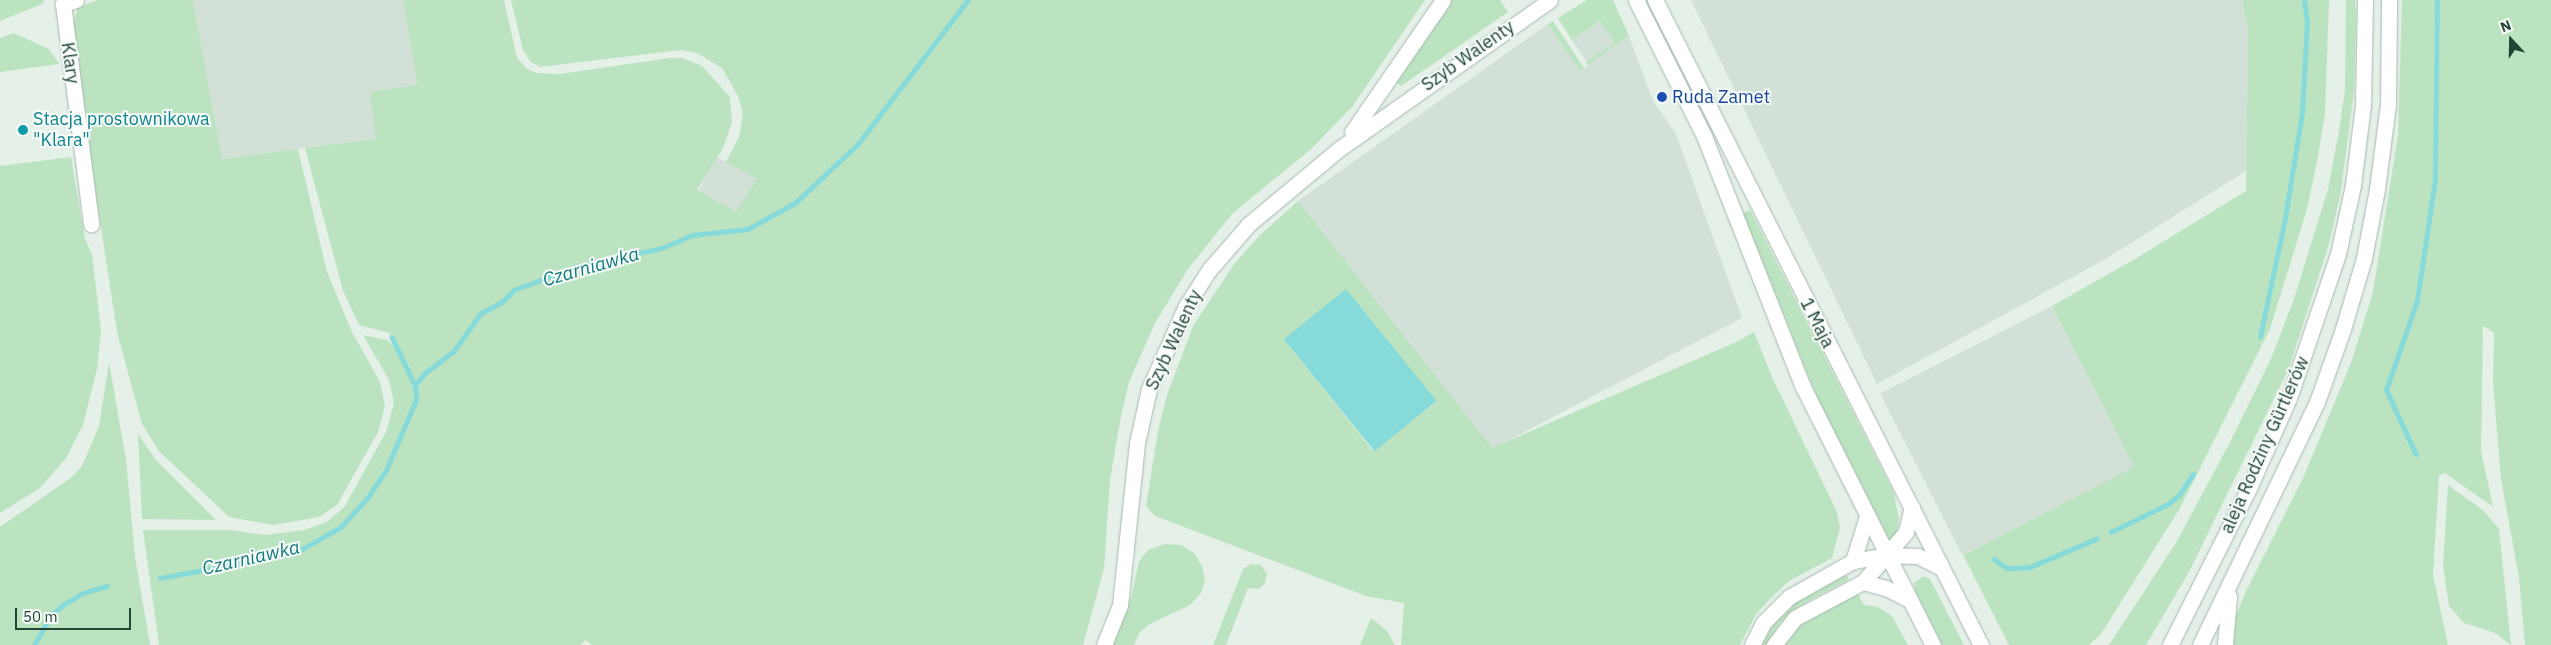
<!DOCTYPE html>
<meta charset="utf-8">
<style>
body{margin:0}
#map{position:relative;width:2551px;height:645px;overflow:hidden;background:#e5f0e9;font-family:"IBM Plex Sans",sans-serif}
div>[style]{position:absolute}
.built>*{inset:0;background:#d3e0d8;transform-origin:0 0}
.green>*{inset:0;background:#bce3c0}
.water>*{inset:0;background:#87dada;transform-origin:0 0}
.stream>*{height:4.5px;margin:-2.25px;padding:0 2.25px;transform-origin:2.25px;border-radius:2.25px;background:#87dada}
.roads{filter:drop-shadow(0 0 1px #a6b9af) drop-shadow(0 0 1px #a6b9af)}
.street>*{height:15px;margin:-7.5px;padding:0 7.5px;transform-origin:7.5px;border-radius:7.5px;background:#fff}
.secondary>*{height:15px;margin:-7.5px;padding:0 7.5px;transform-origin:7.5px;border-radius:7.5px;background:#fff}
.dots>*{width:14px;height:14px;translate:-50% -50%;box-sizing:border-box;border:2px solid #f6fbf8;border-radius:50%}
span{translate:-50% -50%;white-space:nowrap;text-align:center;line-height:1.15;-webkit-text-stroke:4px #f6fbf8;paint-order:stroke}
.street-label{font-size:18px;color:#214435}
.transit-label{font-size:18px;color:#164399}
.left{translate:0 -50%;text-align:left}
.culture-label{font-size:18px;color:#0d838f}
.water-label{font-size:19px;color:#137b7d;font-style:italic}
.north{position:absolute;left:2486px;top:15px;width:50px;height:50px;-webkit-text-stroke:4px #f6fbf8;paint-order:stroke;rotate:339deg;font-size:14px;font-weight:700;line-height:20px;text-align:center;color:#214435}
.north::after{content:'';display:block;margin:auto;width:18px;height:22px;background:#214435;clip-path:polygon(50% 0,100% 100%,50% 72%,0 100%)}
.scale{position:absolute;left:15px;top:608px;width:116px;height:22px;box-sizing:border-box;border:2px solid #214435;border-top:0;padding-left:6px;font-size:15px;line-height:18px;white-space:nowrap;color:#214435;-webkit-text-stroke:4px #f6fbf8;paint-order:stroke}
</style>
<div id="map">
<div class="built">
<i style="clip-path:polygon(193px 0,403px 0,417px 85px,377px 139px,222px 159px)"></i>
<i style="clip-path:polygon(1691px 0,2242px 0,2248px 29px,2246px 171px,2104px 260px,1877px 384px)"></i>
<i style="left:1600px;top:21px;width:27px;height:34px;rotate:56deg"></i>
<i style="clip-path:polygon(1548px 24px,1580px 71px,1629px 36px,1653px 101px,1676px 134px,1742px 318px,1492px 449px,1298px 201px)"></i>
<i style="left:717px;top:157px;width:46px;height:39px;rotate:29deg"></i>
<i style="left:2052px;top:306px;width:181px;height:193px;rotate:63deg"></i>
</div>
<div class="green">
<i style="clip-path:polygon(0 0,44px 0,42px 4px,0 21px)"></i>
<i style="clip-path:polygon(98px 0,193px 0,222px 159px,298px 149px,327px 272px,352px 332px,380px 382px,385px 406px,378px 432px,337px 505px,319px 517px,273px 525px,229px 517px,159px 451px,142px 424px,117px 332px,71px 31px,78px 7px)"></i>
<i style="clip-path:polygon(403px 0,504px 0,517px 58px,527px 69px,536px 73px,560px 74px,670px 58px,682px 58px,702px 66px,730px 97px,732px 122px,723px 148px,697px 190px,736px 212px,757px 179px,726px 162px,739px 137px,743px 114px,738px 96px,722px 68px,697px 53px,681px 50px,540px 67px,531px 62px,523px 50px,511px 0,1425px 0,1352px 107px,1311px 149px,1232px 214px,1188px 269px,1155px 323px,1129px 382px,1121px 416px,1110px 480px,1104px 569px,1083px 645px,592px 645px,585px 640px,581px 645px,159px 645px,143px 530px,229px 530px,265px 535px,304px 530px,327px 522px,345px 506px,386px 432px,394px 403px,389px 380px,363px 335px,387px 340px,398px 349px,389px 333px,359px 325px,343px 291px,305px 148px,376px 139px,370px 92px,417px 85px)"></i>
<i style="clip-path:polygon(1450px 0,1500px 0,1508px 12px,1401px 86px,1396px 82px,1407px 61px)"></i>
<i style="clip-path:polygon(1587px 0,1613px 0,1629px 36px,1588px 65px,1586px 62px,1615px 43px,1600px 21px,1572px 40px,1558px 18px)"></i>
<i style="clip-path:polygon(2242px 0,2329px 0,2325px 114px,2317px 162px,2307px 209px,2270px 329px,2180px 508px,2101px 634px,2089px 645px,2009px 645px,1963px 555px,2134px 467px,2052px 306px,2135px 259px,2246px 191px,2248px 29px)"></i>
<i style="clip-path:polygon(2346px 0,2355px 0,2356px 18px,2354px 91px,2341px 191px,2329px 244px,2289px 368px,2190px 570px,2146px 645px,2109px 645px,2176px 543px,2228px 446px,2271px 359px,2294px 299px,2328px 189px,2338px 137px,2345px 90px)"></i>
<i style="clip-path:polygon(2402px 0,2551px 0,2551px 645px,2525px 645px,2519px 578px,2501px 479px,2493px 383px,2494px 333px,2483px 326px,2481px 451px,2493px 507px,2445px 473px,2439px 476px,2433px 575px,2448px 645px,2232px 645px,2236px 616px,2245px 593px,2303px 478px,2351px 363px,2373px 292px,2398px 135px)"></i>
<i style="clip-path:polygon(1553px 21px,1584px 68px,1580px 71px,1548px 24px)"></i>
<i style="clip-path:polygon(14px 33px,49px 49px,59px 64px,0 72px,0 38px)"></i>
<i style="clip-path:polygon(71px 157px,85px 239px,92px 254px,101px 330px,97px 369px,83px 425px,66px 458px,40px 488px,0 513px,0 166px)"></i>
<i style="clip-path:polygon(evenodd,1298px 201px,1492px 448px,1734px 343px,1754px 332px,1772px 377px,1837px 512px,1840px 528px,1832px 558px,1789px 581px,1772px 597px,1756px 614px,1740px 645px,1401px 645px,1404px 603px,1366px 596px,1155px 516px,1146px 506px,1158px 431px,1167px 395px,1193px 326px,1235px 263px,1259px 236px,1298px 201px,1283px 338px,1437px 401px,1373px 451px,1283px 338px)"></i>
<i style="clip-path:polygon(1750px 210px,1894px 493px,1899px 520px,1897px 533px,1890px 542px,1816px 395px,1743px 213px)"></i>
<i style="clip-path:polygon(109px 362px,126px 460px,135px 557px,150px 645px,0 645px,0 527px,72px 477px,82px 466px,99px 426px)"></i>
<i style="clip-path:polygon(138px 434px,156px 460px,216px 520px,142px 519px)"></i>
<i style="clip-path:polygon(2448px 485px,2484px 511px,2499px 529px,2511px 645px,2495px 633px,2464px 623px,2449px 606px,2443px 566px)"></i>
<i style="clip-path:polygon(1165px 544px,1181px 545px,1194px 553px,1202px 566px,1205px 580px,1201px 593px,1190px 605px,1148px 625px,1139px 633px,1134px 645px,1112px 645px,1131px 598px,1139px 561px,1148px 550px)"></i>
<i style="clip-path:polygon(1251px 564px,1261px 565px,1267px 574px,1265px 583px,1259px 589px,1248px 588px,1226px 645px,1213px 645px,1243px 569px)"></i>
<i style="clip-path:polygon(1846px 574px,1849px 579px,1796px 608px,1780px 623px,1766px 645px,1761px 645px,1776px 620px,1794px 603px)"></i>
<i style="clip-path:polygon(1924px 576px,1930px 579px,1964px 645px,1942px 645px,1915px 591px,1914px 583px)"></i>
<i style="clip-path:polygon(1857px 593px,1864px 605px,1878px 607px,1892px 616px,1908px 645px,1782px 645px,1802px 621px)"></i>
<i style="clip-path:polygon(1371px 618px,1387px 631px,1395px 645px,1360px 645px)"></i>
</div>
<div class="water">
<i style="left:1346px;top:289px;width:144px;height:80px;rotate:51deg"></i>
</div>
<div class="stream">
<i style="left:392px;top:337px;width:53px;rotate:64.4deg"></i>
<i style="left:2260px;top:337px;width:122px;rotate:-78.1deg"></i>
<i style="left:2285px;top:218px;width:106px;rotate:-80.8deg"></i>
<i style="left:2302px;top:113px;width:91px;rotate:-86.9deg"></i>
<i style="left:2307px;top:22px;width:22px;rotate:-98deg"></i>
<i style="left:2416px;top:455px;width:72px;rotate:-114.8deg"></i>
<i style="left:2386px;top:390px;width:94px;rotate:-70.8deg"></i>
<i style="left:2417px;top:301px;width:123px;rotate:-81.6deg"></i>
<i style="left:2435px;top:179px;width:179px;rotate:-89.4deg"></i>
<i style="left:2111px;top:532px;width:64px;rotate:-26.2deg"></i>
<i style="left:2168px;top:504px;width:14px;rotate:-39deg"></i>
<i style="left:2179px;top:495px;width:25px;rotate:-56deg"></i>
<i style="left:1994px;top:559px;width:16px;rotate:35deg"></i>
<i style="left:2007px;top:568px;width:23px;rotate:-2deg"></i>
<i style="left:2030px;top:567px;width:72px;rotate:-23deg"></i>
<i style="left:160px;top:578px;width:119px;rotate:-10.6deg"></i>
<i style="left:277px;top:556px;width:26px;rotate:-16deg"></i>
<i style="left:302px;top:549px;width:45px;rotate:-29.4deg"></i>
<i style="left:341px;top:527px;width:42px;rotate:-47.9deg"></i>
<i style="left:369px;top:496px;width:33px;rotate:-57deg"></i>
<i style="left:387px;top:468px;width:74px;rotate:-66.9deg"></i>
<i style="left:416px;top:400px;width:15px;rotate:-94deg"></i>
<i style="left:415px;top:385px;width:16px;rotate:-50deg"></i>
<i style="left:425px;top:373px;width:35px;rotate:-37deg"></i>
<i style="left:453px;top:352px;width:48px;rotate:-54.3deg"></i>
<i style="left:481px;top:313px;width:24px;rotate:-28deg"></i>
<i style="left:502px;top:302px;width:17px;rotate:-45deg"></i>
<i style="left:514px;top:290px;width:65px;rotate:-20.7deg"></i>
<i style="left:575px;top:267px;width:89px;rotate:-12.3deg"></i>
<i style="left:662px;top:248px;width:34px;rotate:-23deg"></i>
<i style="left:693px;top:235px;width:55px;rotate:-6.2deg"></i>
<i style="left:748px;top:229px;width:54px;rotate:-29deg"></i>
<i style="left:795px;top:203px;width:85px;rotate:-43.1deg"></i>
<i style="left:857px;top:145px;width:183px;rotate:-52.6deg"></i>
<i style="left:34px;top:645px;width:36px;rotate:-60deg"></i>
<i style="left:52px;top:614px;width:14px;rotate:-39deg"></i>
<i style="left:63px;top:605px;width:23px;rotate:-31deg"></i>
<i style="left:83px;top:593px;width:25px;rotate:-16deg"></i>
</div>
<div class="roads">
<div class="street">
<i style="left:76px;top:0;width:14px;rotate:163deg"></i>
<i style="left:63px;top:4px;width:222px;rotate:82.7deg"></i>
<i style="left:1352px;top:132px;width:160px;rotate:-55.4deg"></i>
<i style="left:1104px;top:645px;width:43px;rotate:-68.2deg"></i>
<i style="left:1120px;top:605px;width:163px;rotate:-84deg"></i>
<i style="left:1137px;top:443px;width:55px;rotate:-77.5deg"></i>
<i style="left:1149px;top:389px;width:91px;rotate:-66deg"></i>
<i style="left:1186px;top:306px;width:43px;rotate:-57.4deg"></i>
<i style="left:1209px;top:270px;width:61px;rotate:-49deg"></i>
<i style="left:1249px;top:224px;width:117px;rotate:-39.8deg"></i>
<i style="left:1339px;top:149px;width:258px;rotate:-35.2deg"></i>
</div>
<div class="secondary">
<i style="left:1636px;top:0;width:152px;rotate:63.4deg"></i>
<i style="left:1704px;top:136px;width:268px;rotate:68.5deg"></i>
<i style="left:1802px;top:385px;width:291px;rotate:63.3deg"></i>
<i style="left:1655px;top:0;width:723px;rotate:63.19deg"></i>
<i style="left:1853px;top:561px;width:47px;rotate:-72.7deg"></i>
<i style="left:1863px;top:582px;width:24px;rotate:15deg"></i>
<i style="left:1886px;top:588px;width:27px;rotate:27deg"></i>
<i style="left:1752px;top:645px;width:25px;rotate:-63deg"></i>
<i style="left:1763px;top:623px;width:37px;rotate:-45deg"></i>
<i style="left:1789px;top:597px;width:73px;rotate:-29.4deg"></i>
<i style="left:1853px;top:561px;width:35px;rotate:-10deg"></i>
<i style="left:1887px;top:555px;width:31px;rotate:2deg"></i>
<i style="left:1918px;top:556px;width:27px;rotate:27deg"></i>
<i style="left:1774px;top:645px;width:34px;rotate:-52deg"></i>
<i style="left:1795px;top:618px;width:77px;rotate:-27.9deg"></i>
<i style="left:1863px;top:582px;width:66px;rotate:-49.3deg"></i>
<i style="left:1906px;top:532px;width:26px;rotate:-77deg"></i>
<i style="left:2170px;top:645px;width:176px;rotate:-63.3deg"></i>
<i style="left:2249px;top:488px;width:98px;rotate:-66deg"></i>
<i style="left:2289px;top:398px;width:152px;rotate:-71.2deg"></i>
<i style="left:2338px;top:254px;width:71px;rotate:-77.7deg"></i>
<i style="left:2353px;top:185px;width:81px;rotate:-82.9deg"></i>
<i style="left:2363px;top:105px;width:105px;rotate:-88.9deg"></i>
<i style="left:2200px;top:645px;width:270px;rotate:-64.3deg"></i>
<i style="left:2317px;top:402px;width:77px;rotate:-70.4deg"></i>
<i style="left:2343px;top:329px;width:74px;rotate:-73.5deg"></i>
<i style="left:2364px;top:258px;width:70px;rotate:-79.3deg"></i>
<i style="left:2377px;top:189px;width:86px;rotate:-82.6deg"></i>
<i style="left:2388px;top:104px;width:104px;rotate:-89.4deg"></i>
<i style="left:2225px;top:645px;width:49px;rotate:-85.3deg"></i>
</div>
</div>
<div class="dots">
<i style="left:1662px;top:97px;background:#1a4fb4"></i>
<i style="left:23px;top:130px;background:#0f9aa8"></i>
</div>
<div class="street-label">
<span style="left:1468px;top:56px;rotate:-35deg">Szyb Walenty</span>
<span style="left:70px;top:63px;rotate:82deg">Klary</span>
<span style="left:1817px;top:323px;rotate:63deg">1 Maja</span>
<span style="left:1174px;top:340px;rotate:-65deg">Szyb Walenty</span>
<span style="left:2265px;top:445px;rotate:-66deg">aleja Rodziny Gürtlerów</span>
</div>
<div class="transit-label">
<span class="left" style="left:1672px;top:97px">Ruda Zamet</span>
</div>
<div class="culture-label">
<span class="left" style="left:33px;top:130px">Stacja prostownikowa<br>"Klara"</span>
</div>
<div class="water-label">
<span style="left:591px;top:267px;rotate:-16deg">Czarniawka</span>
<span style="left:251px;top:558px;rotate:-13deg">Czarniawka</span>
</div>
<div class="north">N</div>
<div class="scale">50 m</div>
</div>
